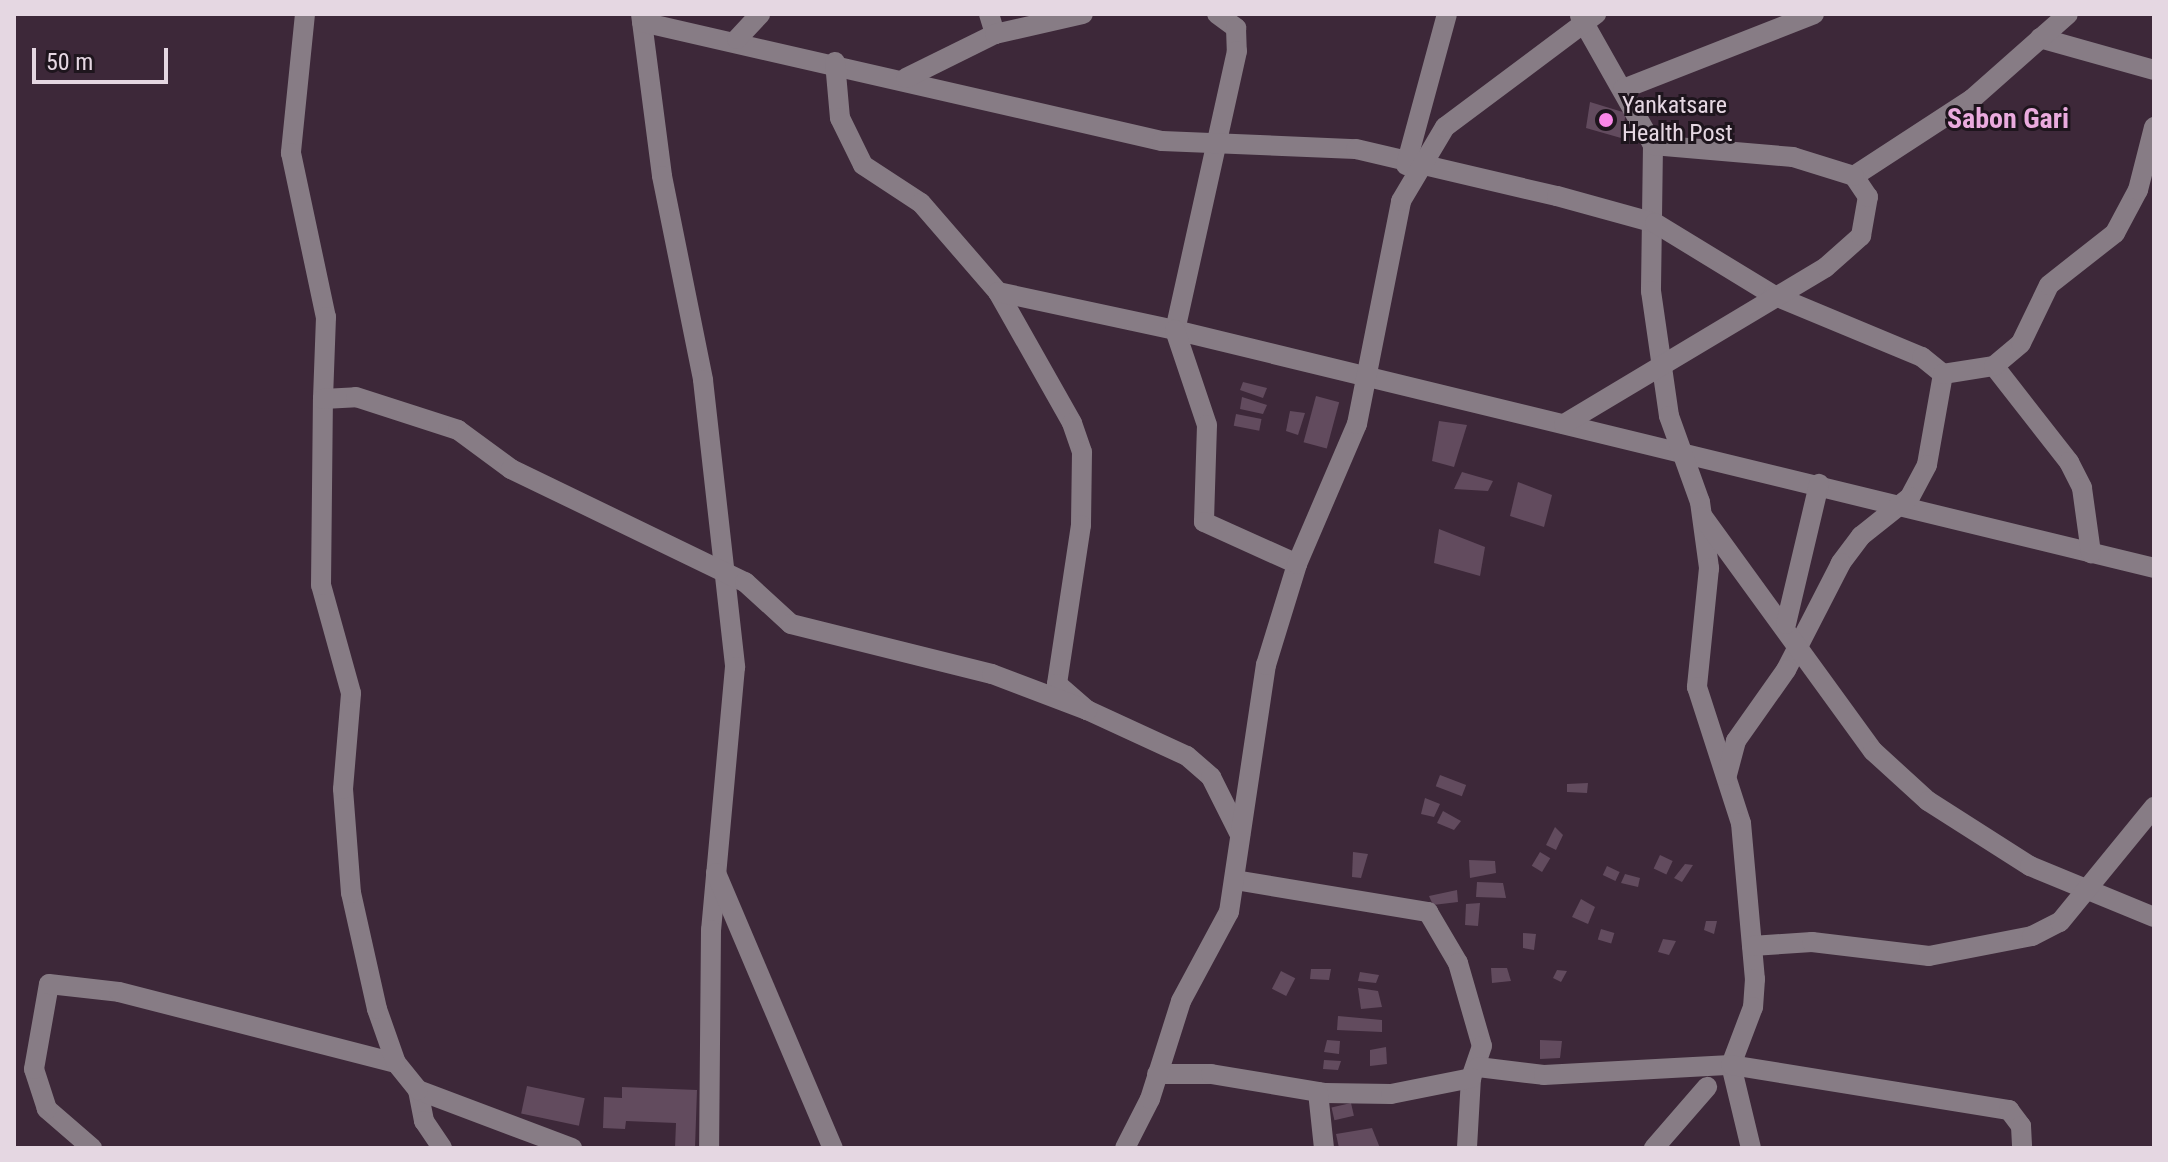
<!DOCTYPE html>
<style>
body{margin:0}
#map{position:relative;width:2168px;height:1162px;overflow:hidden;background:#3d2839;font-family:"Roboto Condensed",sans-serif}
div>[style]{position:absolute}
.building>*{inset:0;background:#624b5e;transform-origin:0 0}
.minor>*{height:20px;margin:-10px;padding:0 10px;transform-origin:10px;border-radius:10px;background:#877c85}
.dots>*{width:22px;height:22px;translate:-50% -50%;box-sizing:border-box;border:4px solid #1e151d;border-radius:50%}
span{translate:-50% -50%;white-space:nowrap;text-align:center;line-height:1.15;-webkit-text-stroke:6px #1e151d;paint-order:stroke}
.poi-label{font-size:24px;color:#e5d7e2}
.left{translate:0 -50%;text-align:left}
.quarter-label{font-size:28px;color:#eaabde;font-weight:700}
.frame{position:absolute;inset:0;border:16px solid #e5d7e2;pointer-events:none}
.scale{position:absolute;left:32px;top:48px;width:136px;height:36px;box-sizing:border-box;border:4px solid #e5d7e2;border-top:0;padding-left:10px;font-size:24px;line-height:28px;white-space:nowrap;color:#e5d7e2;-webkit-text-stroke:6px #1e151d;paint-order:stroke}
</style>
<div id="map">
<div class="building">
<i style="clip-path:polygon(1590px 102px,1626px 113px,1621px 138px,1586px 128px)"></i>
<i style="clip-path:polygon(1243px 382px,1267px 388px,1263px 398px,1240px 390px)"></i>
<i style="left:1316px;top:396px;width:24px;height:48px;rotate:15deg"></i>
<i style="clip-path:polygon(1242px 397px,1267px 405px,1263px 414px,1240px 409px)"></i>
<i style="clip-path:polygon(1290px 411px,1305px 413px,1298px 435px,1286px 431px)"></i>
<i style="left:1236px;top:414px;width:26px;height:12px;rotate:11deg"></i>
<i style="clip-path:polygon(1439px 421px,1467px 425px,1454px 467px,1432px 461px)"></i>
<i style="clip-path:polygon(1462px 472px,1493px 481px,1488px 491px,1454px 489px)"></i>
<i style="clip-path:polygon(1518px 482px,1552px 495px,1544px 527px,1510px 516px)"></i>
<i style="clip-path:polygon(1439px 529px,1485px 547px,1480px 576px,1434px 563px)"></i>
<i style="left:1440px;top:775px;width:28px;height:12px;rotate:21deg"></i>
<i style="clip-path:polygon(1588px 783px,1587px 793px,1567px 792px,1567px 784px)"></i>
<i style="clip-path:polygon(1425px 798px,1440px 804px,1434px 817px,1421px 814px)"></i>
<i style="clip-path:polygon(1443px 811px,1461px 821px,1454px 830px,1437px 823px)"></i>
<i style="clip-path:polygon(1555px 827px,1563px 835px,1556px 850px,1546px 845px)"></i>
<i style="clip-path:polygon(1353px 852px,1368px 854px,1361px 878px,1352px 877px)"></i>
<i style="left:1540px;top:852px;width:12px;height:16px;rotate:31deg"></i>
<i style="left:1660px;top:855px;width:14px;height:15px;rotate:25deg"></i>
<i style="clip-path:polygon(1469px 860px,1495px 861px,1496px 873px,1470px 878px)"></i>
<i style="clip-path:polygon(1685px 864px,1693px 865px,1682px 882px,1674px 878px)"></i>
<i style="left:1607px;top:866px;width:14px;height:10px;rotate:25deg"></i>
<i style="clip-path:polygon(1625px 874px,1640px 878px,1638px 887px,1621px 883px)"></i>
<i style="clip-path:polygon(1477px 882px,1503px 883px,1506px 898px,1476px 897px)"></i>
<i style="clip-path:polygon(1457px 890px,1458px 902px,1433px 905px,1429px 896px)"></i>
<i style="clip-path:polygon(1581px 899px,1595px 907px,1588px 924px,1572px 917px)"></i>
<i style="clip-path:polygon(1480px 903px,1478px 926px,1465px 925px,1466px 904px)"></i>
<i style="clip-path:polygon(1706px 921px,1717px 921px,1714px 934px,1704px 930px)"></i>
<i style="left:1601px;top:929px;width:14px;height:11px;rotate:17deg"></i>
<i style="clip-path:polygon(1523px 933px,1536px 934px,1534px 950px,1523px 948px)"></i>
<i style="clip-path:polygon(1663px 939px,1676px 941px,1669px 955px,1658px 952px)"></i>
<i style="clip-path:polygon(1491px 968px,1507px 968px,1511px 981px,1492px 983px)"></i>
<i style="clip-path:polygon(1311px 969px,1331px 969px,1329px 980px,1310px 979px)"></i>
<i style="clip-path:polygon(1557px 970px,1567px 971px,1561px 982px,1553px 978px)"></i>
<i style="left:1281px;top:971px;width:16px;height:20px;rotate:27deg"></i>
<i style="clip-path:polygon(1360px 972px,1379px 975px,1376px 983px,1358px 981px)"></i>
<i style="clip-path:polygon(1358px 988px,1378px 991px,1382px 1007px,1361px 1009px)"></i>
<i style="clip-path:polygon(1338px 1016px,1382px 1020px,1382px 1032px,1337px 1030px)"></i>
<i style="clip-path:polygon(1327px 1040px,1340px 1041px,1339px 1054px,1324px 1052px)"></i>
<i style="clip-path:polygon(1540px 1040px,1562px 1041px,1560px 1058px,1540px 1059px)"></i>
<i style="clip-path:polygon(1386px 1047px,1387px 1064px,1370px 1066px,1370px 1050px)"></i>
<i style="clip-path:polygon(1324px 1060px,1341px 1061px,1338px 1070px,1323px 1069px)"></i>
<i style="left:527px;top:1086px;width:59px;height:28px;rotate:12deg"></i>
<i style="clip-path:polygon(622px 1087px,697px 1090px,695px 1148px,675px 1148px,676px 1123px,626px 1121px,625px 1129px,603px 1128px,604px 1097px,622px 1098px)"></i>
<i style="left:1351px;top:1103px;width:13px;height:20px;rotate:77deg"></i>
<i style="clip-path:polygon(1372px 1128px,1380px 1148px,1339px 1148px,1336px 1134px)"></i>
</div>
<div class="minor">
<i style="left:305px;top:14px;width:140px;rotate:95.8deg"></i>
<i style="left:291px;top:153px;width:168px;rotate:78deg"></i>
<i style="left:326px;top:317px;width:82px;rotate:92.1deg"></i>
<i style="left:641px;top:14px;width:163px;rotate:82.6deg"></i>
<i style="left:662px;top:176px;width:208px;rotate:78.6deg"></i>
<i style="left:703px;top:380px;width:289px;rotate:83.6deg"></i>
<i style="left:735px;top:667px;width:264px;rotate:95.2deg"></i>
<i style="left:711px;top:930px;width:218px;rotate:90.5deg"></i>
<i style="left:989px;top:14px;width:21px;rotate:73deg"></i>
<i style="left:1217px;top:14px;width:24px;rotate:36deg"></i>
<i style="left:1236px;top:28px;width:23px;rotate:88deg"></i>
<i style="left:1237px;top:51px;width:286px;rotate:102.5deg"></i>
<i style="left:1175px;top:330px;width:1008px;rotate:13.66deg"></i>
<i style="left:1580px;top:16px;width:148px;rotate:60.5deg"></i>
<i style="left:1653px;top:145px;width:146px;rotate:90.8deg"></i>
<i style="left:1651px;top:291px;width:126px;rotate:81.8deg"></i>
<i style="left:1669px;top:416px;width:91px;rotate:70.2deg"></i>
<i style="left:1700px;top:502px;width:67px;rotate:82.2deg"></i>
<i style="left:1709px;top:568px;width:120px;rotate:95.8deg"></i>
<i style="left:1697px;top:687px;width:143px;rotate:72.1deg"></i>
<i style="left:1741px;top:823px;width:157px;rotate:84.9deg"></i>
<i style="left:1755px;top:979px;width:28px;rotate:94deg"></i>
<i style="left:1753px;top:1007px;width:62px;rotate:110.8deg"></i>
<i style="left:1731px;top:1065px;width:85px;rotate:76.5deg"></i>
<i style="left:642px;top:22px;width:533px;rotate:12.89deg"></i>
<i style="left:1162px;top:141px;width:194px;rotate:2.4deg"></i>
<i style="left:1356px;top:149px;width:206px;rotate:13.2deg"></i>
<i style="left:1557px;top:196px;width:102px;rotate:15.4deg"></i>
<i style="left:1655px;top:223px;width:138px;rotate:31.4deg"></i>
<i style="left:1773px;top:295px;width:161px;rotate:22.6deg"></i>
<i style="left:1922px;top:357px;width:27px;rotate:39deg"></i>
<i style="left:1943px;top:374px;width:92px;rotate:100deg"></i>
<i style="left:1927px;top:465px;width:36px;rotate:118deg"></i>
<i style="left:1910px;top:497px;width:63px;rotate:141.5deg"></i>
<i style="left:1861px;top:536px;width:34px;rotate:127deg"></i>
<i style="left:1841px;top:563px;width:120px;rotate:117.2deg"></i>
<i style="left:1786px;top:670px;width:87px;rotate:125.2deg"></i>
<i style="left:1736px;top:741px;width:35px;rotate:105deg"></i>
<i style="left:2040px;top:38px;width:118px;rotate:15.7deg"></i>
<i style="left:737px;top:39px;width:34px;rotate:-47deg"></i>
<i style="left:835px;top:62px;width:56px;rotate:84.9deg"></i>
<i style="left:840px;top:118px;width:52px;rotate:63.9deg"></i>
<i style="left:863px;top:165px;width:69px;rotate:33.2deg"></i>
<i style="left:921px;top:203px;width:118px;rotate:49.1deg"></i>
<i style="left:998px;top:292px;width:150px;rotate:60.5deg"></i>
<i style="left:1072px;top:423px;width:31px;rotate:71deg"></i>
<i style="left:1082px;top:452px;width:73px;rotate:90.8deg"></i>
<i style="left:1081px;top:525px;width:161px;rotate:98.6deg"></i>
<i style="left:1057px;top:684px;width:40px;rotate:41deg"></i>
<i style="left:1087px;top:710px;width:110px;rotate:24.7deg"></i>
<i style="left:1187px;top:756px;width:32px;rotate:41deg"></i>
<i style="left:1211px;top:777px;width:65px;rotate:63.4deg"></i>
<i style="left:906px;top:78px;width:99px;rotate:-26.3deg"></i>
<i style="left:995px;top:34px;width:90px;rotate:-12.8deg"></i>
<i style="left:1623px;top:89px;width:205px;rotate:-21.4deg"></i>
<i style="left:1406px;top:165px;width:156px;rotate:-74.8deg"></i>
<i style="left:1854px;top:176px;width:141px;rotate:-33.1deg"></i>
<i style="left:1972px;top:99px;width:128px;rotate:-41.5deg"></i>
<i style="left:998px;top:292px;width:181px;rotate:12.1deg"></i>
<i style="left:1175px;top:330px;width:100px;rotate:71.4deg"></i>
<i style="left:1207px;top:425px;width:97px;rotate:91.8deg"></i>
<i style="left:1204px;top:522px;width:102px;rotate:24.3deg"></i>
<i style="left:1994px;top:366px;width:122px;rotate:52deg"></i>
<i style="left:2069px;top:462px;width:29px;rotate:63deg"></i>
<i style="left:2082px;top:488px;width:66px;rotate:82.1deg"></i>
<i style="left:1943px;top:374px;width:52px;rotate:-8.9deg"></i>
<i style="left:1994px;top:366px;width:35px;rotate:-40deg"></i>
<i style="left:2021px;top:343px;width:64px;rotate:-64.2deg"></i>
<i style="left:2049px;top:285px;width:84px;rotate:-38.2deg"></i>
<i style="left:2115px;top:233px;width:49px;rotate:-61.9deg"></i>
<i style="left:2138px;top:190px;width:65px;rotate:-75.7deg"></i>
<i style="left:1564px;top:424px;width:305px;rotate:-30.9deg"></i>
<i style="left:1826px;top:267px;width:47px;rotate:-41.5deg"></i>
<i style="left:1861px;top:236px;width:40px;rotate:-80deg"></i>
<i style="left:1868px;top:197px;width:25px;rotate:-124deg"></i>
<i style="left:1854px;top:176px;width:64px;rotate:-162.7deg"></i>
<i style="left:1793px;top:157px;width:141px;rotate:-175.1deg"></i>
<i style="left:1703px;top:517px;width:289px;rotate:54deg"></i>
<i style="left:1873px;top:751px;width:74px;rotate:42.3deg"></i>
<i style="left:1928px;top:801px;width:121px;rotate:32.5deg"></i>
<i style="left:2030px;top:866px;width:134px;rotate:22.4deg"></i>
<i style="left:1786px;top:624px;width:144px;rotate:-76.7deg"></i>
<i style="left:716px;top:873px;width:299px;rotate:67deg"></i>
<i style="left:1235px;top:880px;width:196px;rotate:9.4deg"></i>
<i style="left:1428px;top:912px;width:59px;rotate:59.5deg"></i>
<i style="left:1458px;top:963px;width:86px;rotate:73.9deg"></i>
<i style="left:1482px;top:1046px;width:34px;rotate:109deg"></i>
<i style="left:1471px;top:1078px;width:70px;rotate:93.3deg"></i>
<i style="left:1752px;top:946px;width:60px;rotate:-3.8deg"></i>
<i style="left:1812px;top:942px;width:118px;rotate:6.8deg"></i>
<i style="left:1929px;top:956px;width:105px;rotate:-11deg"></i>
<i style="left:2032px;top:936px;width:31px;rotate:-27deg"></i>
<i style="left:2060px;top:922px;width:149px;rotate:-50.7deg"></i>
<i style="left:1478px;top:1067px;width:66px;rotate:6.9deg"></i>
<i style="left:1544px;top:1075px;width:187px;rotate:-3.1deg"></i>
<i style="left:1731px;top:1065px;width:282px;rotate:9.2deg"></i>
<i style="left:2009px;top:1110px;width:20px;rotate:53deg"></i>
<i style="left:2021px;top:1126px;width:22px;rotate:87deg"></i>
<i style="left:1157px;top:1074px;width:54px"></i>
<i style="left:1211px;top:1074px;width:116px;rotate:9.5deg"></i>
<i style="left:1325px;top:1093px;width:66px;rotate:0.9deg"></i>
<i style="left:1391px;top:1094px;width:82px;rotate:-11.3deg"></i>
<i style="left:418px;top:1090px;width:32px;rotate:79deg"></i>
<i style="left:424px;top:1121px;width:32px;rotate:56deg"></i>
<i style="left:1318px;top:1092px;width:56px;rotate:83.9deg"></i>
<i style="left:92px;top:1148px;width:60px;rotate:-139.1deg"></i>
<i style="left:47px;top:1109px;width:42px;rotate:-108deg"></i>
<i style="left:34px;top:1069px;width:86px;rotate:-80deg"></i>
<i style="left:49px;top:984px;width:70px;rotate:6.5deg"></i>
<i style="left:119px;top:992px;width:286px;rotate:14.4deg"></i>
<i style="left:572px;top:1148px;width:165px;rotate:-159.4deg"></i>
<i style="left:418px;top:1090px;width:35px;rotate:-129deg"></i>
<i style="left:396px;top:1063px;width:57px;rotate:-109.4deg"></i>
<i style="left:377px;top:1009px;width:119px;rotate:-102.6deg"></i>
<i style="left:351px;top:893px;width:104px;rotate:-94.4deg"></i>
<i style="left:343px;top:789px;width:96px;rotate:-85.2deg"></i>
<i style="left:351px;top:693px;width:112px;rotate:-105.5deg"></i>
<i style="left:321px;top:585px;width:186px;rotate:-89.4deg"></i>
<i style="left:323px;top:399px;width:33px;rotate:-3deg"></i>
<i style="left:356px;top:397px;width:107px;rotate:17.9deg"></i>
<i style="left:458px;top:430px;width:66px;rotate:36.3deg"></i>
<i style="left:511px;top:469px;width:260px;rotate:25.8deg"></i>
<i style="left:745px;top:582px;width:62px;rotate:42.4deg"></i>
<i style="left:791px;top:624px;width:207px;rotate:14deg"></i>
<i style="left:992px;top:674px;width:102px;rotate:20.8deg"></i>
<i style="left:1125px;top:1148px;width:55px;rotate:-63deg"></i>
<i style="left:1150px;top:1099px;width:103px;rotate:-72.4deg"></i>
<i style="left:1181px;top:1001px;width:101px;rotate:-61.7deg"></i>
<i style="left:1229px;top:912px;width:250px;rotate:-81.5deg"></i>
<i style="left:1266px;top:665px;width:106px;rotate:-72.9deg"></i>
<i style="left:1297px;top:564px;width:152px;rotate:-66.8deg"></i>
<i style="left:1357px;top:424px;width:227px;rotate:-78.8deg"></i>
<i style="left:1401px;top:201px;width:86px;rotate:-59.3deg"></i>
<i style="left:1445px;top:127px;width:189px;rotate:-36.8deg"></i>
<i style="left:1654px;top:1148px;width:81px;rotate:-49deg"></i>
</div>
<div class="dots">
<i style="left:1606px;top:120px;background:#fa87e8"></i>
</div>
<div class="poi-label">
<span class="left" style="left:1622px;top:120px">Yankatsare<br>Health Post</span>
</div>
<div class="quarter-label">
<span style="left:2008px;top:119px">Sabon Gari</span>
</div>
<div class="frame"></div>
<div class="scale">50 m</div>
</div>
